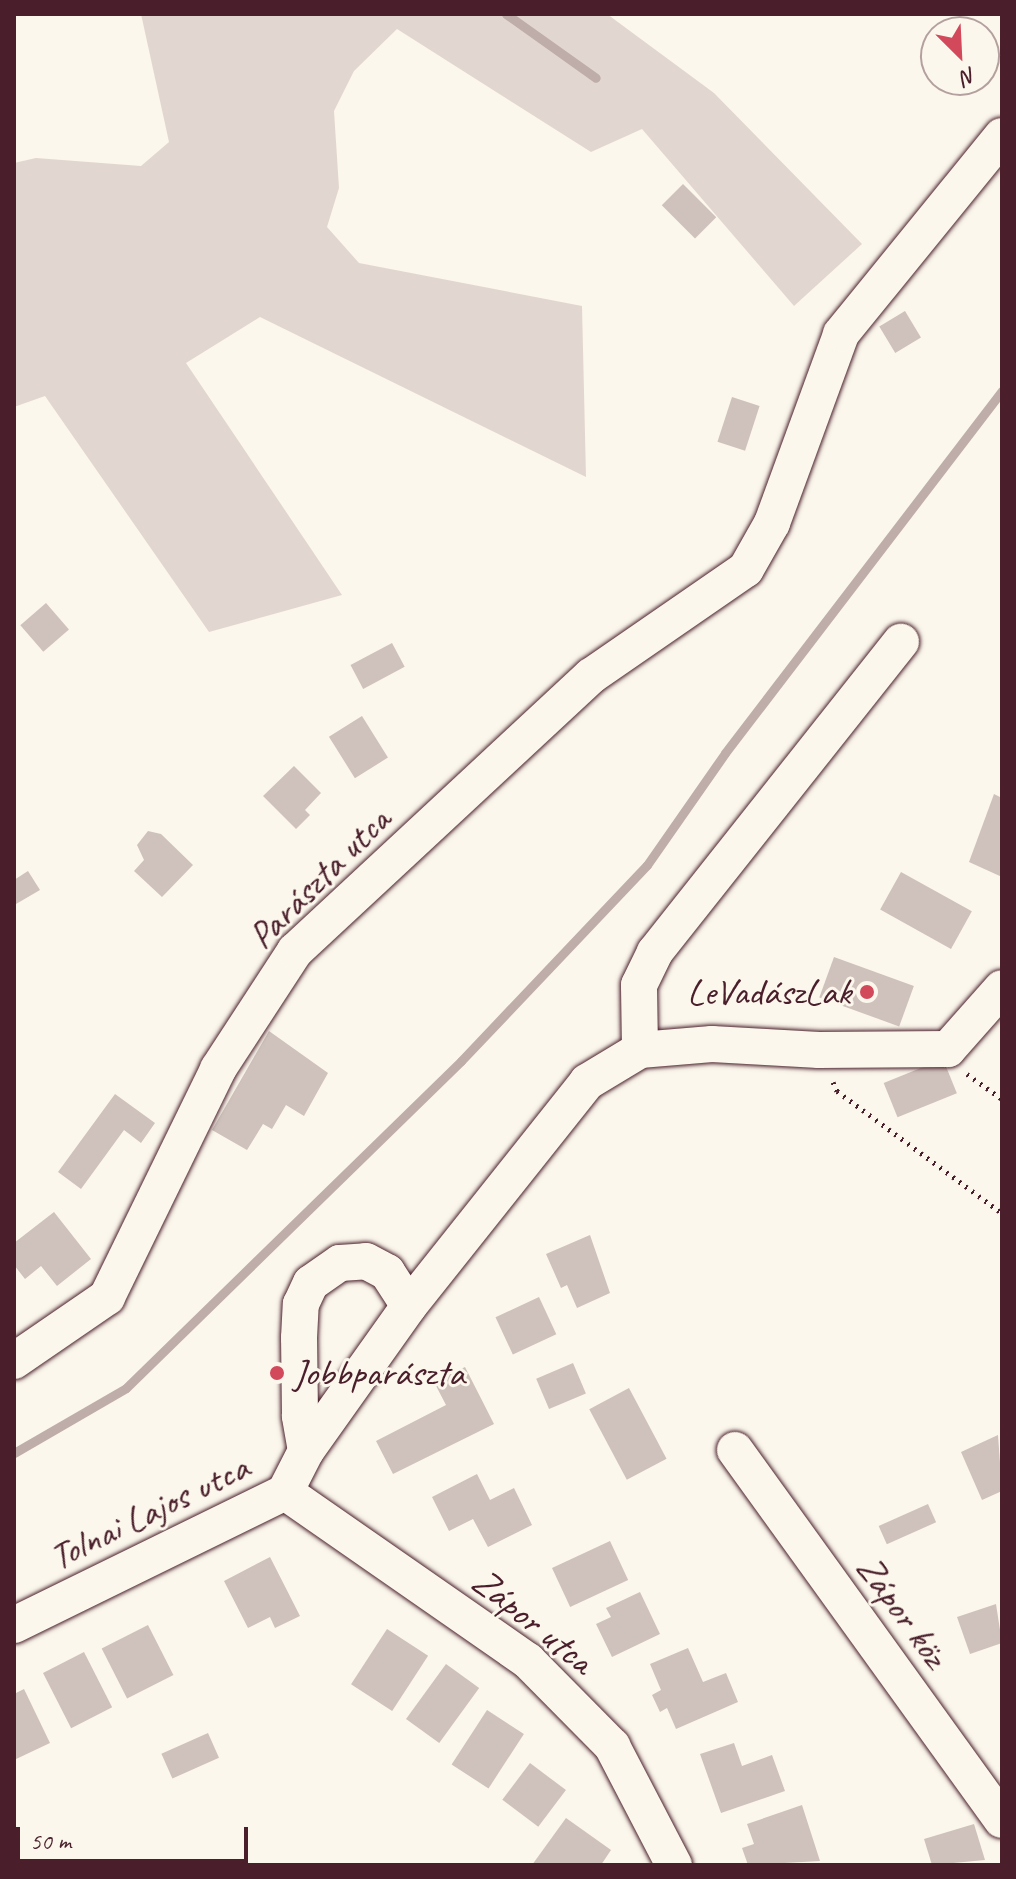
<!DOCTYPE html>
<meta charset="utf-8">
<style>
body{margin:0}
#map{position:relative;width:1016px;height:1879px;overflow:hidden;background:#fbf7ec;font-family:Caveat,sans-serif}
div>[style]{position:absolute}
.green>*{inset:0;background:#e2d7d0}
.stream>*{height:9px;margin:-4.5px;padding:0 4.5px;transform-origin:4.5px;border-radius:4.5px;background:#bfadaa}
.building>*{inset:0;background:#cfc2bc;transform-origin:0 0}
.path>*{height:5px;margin-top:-2.5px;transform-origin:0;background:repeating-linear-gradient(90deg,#4a1f2b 0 2px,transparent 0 8px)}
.roads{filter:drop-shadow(0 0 2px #4a1f2b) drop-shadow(0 0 2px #4a1f2b)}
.minor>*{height:36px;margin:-18px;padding:0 18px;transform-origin:18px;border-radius:18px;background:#fbf7ec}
.dots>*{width:22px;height:22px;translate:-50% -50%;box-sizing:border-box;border:4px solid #fbf7ec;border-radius:50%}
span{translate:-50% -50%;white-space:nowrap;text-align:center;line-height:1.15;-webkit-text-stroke:6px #fbf7ec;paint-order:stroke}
.street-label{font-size:38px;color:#4a1f2b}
.poi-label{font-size:38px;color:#4a1f2b}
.right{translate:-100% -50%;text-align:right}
.left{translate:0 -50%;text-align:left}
.frame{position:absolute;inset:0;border:16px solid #4a1f2b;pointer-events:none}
.north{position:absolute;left:920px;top:16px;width:80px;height:80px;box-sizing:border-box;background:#fbf7ec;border:2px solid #b4a19f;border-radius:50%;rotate:156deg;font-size:22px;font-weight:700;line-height:32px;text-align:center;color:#4a1f2b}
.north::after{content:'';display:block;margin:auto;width:28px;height:36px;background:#d1495b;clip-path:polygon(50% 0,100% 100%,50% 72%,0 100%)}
.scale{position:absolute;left:16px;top:1827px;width:232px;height:36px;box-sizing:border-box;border:4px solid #4a1f2b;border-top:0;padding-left:10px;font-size:24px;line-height:28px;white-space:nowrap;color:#4a1f2b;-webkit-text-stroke:6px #fbf7ec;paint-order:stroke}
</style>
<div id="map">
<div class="green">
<i style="clip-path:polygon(141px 14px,607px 14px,714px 93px,862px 244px,794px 306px,642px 129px,591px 152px,397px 29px,354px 71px,334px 111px,339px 188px,327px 227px,359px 263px,582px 306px,586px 477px,260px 317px,186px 363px,342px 595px,209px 632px,45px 396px,14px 407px,14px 163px,36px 158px,141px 166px,169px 142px)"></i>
</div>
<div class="stream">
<i style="left:506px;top:14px;width:110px;rotate:35.4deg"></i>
<i style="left:14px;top:1453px;width:129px;rotate:-30.1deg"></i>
<i style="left:126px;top:1388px;width:468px;rotate:-44.3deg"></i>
<i style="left:461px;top:1061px;width:270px;rotate:-46.5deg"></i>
<i style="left:647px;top:865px;width:136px;rotate:-55.1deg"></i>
<i style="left:725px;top:753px;width:456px;rotate:-52.6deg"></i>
</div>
<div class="building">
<i style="left:683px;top:184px;width:47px;height:30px;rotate:45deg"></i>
<i style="left:905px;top:311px;width:31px;height:30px;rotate:59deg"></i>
<i style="left:732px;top:397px;width:29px;height:47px;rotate:18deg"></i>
<i style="left:46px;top:603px;width:35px;height:34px;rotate:49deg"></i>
<i style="left:392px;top:643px;width:27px;height:47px;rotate:62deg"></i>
<i style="left:362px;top:716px;width:49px;height:39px;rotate:58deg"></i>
<i style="clip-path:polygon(294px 766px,321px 793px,305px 810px,310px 815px,296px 829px,263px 796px)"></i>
<i style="clip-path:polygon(994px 794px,1002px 798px,1002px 877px,969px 862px)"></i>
<i style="clip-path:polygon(148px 831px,161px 834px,193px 865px,162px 897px,134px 871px,144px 860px,137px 845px)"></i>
<i style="clip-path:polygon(28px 871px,40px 890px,16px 904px,14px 880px)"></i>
<i style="left:901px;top:872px;width:81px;height:43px;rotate:29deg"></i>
<i style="left:834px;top:957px;width:85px;height:43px;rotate:20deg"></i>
<i style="clip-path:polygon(269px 1031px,328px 1073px,304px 1116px,286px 1105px,272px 1129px,263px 1124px,247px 1150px,212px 1130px)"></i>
<i style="left:943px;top:1059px;width:37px;height:64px;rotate:68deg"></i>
<i style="clip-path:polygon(115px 1094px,155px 1123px,141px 1143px,124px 1130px,81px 1189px,58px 1172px)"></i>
<i style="clip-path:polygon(54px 1212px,91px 1259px,57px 1286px,41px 1266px,25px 1279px,14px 1265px,14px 1243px)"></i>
<i style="clip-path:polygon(590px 1235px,610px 1293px,577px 1308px,567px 1285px,561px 1288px,546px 1254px)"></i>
<i style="left:539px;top:1297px;width:41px;height:48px;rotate:65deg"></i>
<i style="left:573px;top:1363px;width:33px;height:40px;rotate:67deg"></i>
<i style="clip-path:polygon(465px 1367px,494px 1424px,393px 1474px,376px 1441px,446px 1405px,434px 1382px)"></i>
<i style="left:629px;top:1388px;width:80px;height:45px;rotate:62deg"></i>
<i style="clip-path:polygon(998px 1435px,1002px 1491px,982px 1500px,961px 1452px)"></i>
<i style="clip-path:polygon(477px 1474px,490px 1500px,514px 1488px,532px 1525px,488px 1547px,473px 1519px,449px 1531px,432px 1497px)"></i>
<i style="left:928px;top:1504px;width:20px;height:54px;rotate:66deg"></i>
<i style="left:610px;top:1541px;width:43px;height:64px;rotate:65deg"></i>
<i style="clip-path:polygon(270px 1557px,300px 1616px,275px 1628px,270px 1617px,248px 1628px,224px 1581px)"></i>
<i style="clip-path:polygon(640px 1592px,660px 1634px,612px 1657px,596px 1624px,611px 1617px,606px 1608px)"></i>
<i style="clip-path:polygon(996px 1604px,1002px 1643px,970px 1654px,957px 1617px)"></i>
<i style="left:148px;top:1625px;width:56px;height:52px;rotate:63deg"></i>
<i style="left:387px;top:1629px;width:49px;height:66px;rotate:33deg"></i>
<i style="clip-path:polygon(688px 1648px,703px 1682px,726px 1673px,738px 1702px,676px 1729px,667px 1708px,660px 1712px,652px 1695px,661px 1690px,650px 1664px)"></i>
<i style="left:84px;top:1652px;width:62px;height:46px;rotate:63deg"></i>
<i style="left:446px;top:1664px;width:41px;height:68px;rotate:36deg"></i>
<i style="clip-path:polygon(24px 1689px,50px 1743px,14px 1760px,14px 1694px)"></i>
<i style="left:487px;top:1710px;width:44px;height:65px;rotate:33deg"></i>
<i style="left:208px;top:1733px;width:27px;height:51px;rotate:66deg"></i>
<i style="clip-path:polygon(734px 1743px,742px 1766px,772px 1755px,785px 1791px,721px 1813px,700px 1754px)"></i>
<i style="left:530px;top:1763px;width:45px;height:46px;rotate:37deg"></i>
<i style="clip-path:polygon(802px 1805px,820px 1861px,748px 1865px,742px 1848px,754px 1844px,747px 1824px)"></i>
<i style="clip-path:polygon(566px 1818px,611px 1850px,601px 1865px,532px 1865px)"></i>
<i style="clip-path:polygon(974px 1824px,985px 1860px,932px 1865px,924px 1839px)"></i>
</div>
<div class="path">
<i style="left:967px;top:1074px;width:43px;rotate:35.5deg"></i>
<i style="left:833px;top:1082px;width:10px;rotate:66deg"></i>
<i style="left:837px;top:1091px;width:205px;rotate:36.5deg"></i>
</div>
<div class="roads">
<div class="minor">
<i style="left:640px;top:1050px;width:65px;rotate:-90.9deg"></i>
<i style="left:639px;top:985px;width:37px;rotate:-64deg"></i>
<i style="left:655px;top:952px;width:396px;rotate:-51.6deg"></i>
<i style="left:14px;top:1361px;width:113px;rotate:-34.5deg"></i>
<i style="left:107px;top:1297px;width:254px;rotate:-64deg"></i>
<i style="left:218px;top:1069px;width:141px;rotate:-56.9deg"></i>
<i style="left:295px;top:951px;width:404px;rotate:-42.9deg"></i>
<i style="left:591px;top:676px;width:188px;rotate:-34.6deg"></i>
<i style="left:746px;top:569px;width:53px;rotate:-60.5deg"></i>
<i style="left:772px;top:523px;width:201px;rotate:-69.9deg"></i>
<i style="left:841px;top:334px;width:255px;rotate:-50.9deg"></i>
<i style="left:735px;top:1450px;width:456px;rotate:54.2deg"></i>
<i style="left:306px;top:1451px;width:36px;rotate:-100deg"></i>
<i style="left:300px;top:1416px;width:78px;rotate:-90.7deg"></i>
<i style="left:299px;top:1338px;width:34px;rotate:-87deg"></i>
<i style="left:301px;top:1304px;width:23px;rotate:-65deg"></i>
<i style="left:311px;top:1283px;width:35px;rotate:-35deg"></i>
<i style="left:340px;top:1263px;width:26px;rotate:-4deg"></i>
<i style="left:366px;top:1261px;width:24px;rotate:28deg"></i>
<i style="left:387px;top:1272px;width:40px;rotate:57.1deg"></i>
<i style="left:285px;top:1492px;width:296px;rotate:34.8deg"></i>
<i style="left:528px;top:1661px;width:120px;rotate:45.3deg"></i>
<i style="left:612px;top:1746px;width:134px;rotate:62.5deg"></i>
<i style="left:14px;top:1625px;width:302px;rotate:-26.1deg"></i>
<i style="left:285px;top:1492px;width:46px;rotate:-62.9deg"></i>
<i style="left:306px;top:1451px;width:178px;rotate:-54.6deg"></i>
<i style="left:409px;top:1306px;width:286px;rotate:-51.5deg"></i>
<i style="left:587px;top:1082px;width:62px;rotate:-31.1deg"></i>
<i style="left:640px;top:1050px;width:72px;rotate:-4.8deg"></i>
<i style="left:712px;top:1044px;width:107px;rotate:3.2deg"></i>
<i style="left:819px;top:1050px;width:129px;rotate:-0.4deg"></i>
<i style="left:948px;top:1049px;width:81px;rotate:-48.5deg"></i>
</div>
</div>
<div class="dots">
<i style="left:867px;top:992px;background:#d1495b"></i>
<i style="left:277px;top:1373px;background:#d1495b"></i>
</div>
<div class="street-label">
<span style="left:319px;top:878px;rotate:-45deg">Parászta utca</span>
<span style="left:149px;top:1512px;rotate:-26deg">Tolnai Lajos utca</span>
<span style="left:902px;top:1611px;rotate:54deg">Zápor köz</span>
<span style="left:533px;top:1621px;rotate:39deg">Zápor utca</span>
</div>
<div class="poi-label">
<span class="right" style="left:851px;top:992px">LeVadászLak</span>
<span class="left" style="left:293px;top:1373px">Jobbparászta</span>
</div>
<div class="frame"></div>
<div class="north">N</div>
<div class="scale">50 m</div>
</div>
